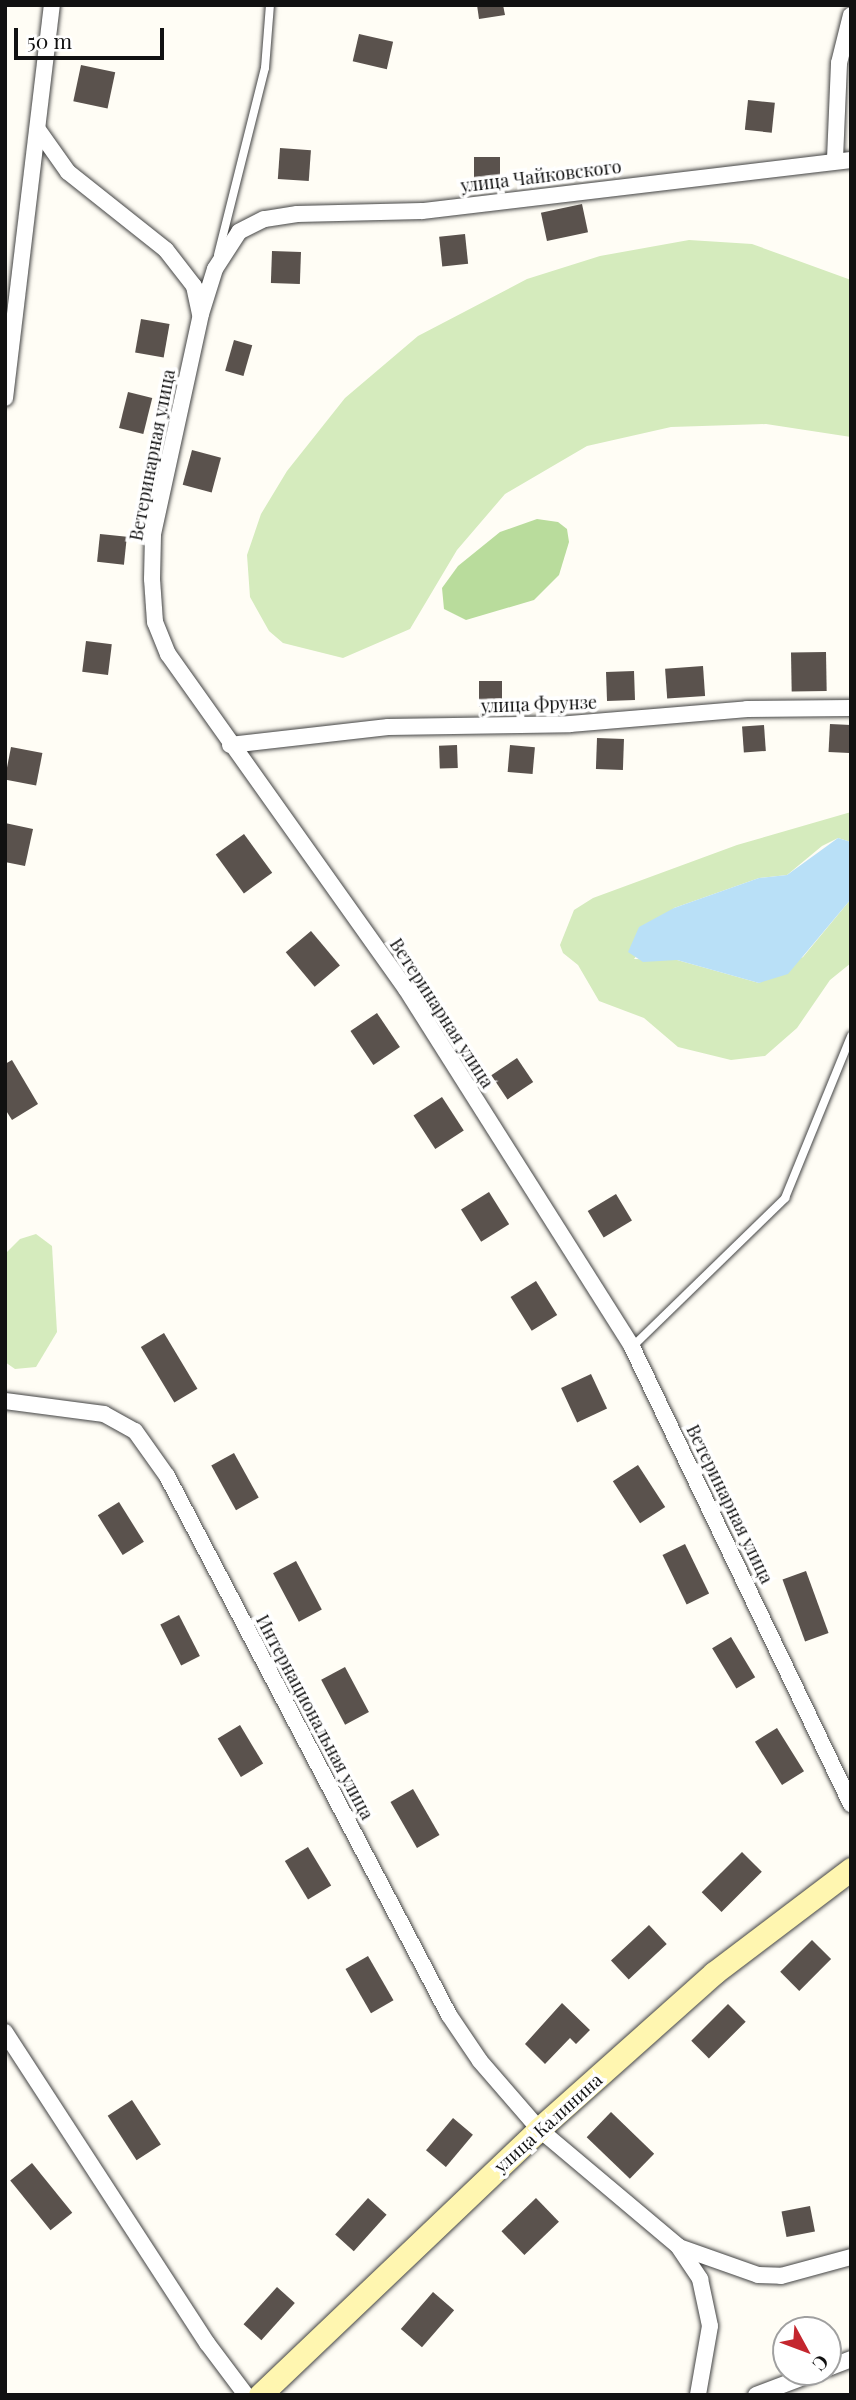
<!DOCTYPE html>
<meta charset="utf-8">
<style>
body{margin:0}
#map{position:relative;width:856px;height:2400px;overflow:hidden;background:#fffdf5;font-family:"Playfair Display",serif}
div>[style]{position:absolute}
.green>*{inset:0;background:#d5ebbd}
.forest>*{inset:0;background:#b9dc9c}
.water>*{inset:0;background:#b9e0f7}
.building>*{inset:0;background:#5a524d;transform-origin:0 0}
.roads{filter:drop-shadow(0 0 2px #444) drop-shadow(0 0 2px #444)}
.lane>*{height:8px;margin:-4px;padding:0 4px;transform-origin:4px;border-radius:4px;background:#fff}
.street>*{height:16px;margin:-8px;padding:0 8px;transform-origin:8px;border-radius:8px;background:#fff}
.secondary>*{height:23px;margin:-11.5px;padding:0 11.5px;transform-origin:11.5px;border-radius:11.5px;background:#fff6b0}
span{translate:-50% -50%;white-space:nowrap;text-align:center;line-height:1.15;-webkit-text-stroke:7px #fff;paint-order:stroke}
.street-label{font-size:18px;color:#111}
.frame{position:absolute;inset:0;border:7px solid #111;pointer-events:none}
.north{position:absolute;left:772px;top:2316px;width:70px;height:70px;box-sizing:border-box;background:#fff;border:2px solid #a0a0a0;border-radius:50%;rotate:131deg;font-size:19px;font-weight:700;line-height:28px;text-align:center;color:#111}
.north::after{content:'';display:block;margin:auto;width:24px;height:32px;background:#c4262e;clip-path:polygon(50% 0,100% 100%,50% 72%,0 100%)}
.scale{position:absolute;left:14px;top:28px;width:150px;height:32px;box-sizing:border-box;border:4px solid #111;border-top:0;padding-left:9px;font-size:21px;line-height:24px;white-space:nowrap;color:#111;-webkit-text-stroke:5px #fff;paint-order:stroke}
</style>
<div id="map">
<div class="green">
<i style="clip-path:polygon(689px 240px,752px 244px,851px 280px,851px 437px,766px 424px,671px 427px,587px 446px,505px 494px,457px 550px,410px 629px,343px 658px,283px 643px,269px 631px,250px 597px,247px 555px,261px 514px,287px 471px,345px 398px,418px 336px,527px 279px,600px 256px)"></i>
<i style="clip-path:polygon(851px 812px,851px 842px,838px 838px,822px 846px,787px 875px,759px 878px,674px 908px,634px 959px,677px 960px,759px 983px,803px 957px,851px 899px,851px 963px,830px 980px,797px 1028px,765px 1056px,731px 1060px,678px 1047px,644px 1018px,599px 1001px,578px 965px,563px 953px,560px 945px,574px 910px,593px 898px,737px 845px)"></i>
<i style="clip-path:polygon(36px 1234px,52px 1246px,57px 1332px,36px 1367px,15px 1369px,5px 1362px,5px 1264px,7px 1252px,20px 1239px)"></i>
</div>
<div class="forest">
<i style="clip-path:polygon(537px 519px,558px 522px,567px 529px,569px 542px,559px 575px,534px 600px,466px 620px,444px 609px,442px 588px,458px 566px,500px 532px)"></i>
</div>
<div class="water">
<i style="clip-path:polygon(838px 838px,851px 842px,851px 899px,788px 974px,759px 983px,677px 960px,643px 962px,628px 952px,639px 927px,674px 908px,759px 878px,787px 875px)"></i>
</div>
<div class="building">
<i style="clip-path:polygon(477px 5px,503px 5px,505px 15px,479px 19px)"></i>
<i style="left:359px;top:34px;width:35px;height:28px;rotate:13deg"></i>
<i style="left:81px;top:65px;width:35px;height:37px;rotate:12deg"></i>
<i style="left:748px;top:100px;width:27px;height:30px;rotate:6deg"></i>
<i style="left:280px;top:148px;width:31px;height:31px;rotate:4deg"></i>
<i style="left:474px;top:157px;width:26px;height:32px"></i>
<i style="left:582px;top:204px;width:29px;height:42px;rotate:78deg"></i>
<i style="left:465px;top:234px;width:30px;height:26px;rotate:84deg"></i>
<i style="left:272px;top:251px;width:29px;height:32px;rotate:2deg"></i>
<i style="left:141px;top:319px;width:29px;height:34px;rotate:10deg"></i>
<i style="left:234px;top:340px;width:19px;height:32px;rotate:16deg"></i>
<i style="left:128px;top:392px;width:25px;height:37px;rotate:14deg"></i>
<i style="left:192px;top:450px;width:30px;height:36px;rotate:15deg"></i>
<i style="left:100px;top:534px;width:27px;height:28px;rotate:6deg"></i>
<i style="left:86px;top:641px;width:26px;height:31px;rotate:7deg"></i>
<i style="left:826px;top:652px;width:39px;height:35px;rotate:89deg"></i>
<i style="left:703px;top:666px;width:30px;height:38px;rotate:86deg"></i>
<i style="left:634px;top:671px;width:29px;height:28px;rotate:88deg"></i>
<i style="left:502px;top:681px;width:26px;height:23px;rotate:90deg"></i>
<i style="left:830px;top:724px;width:21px;height:28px;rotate:3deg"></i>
<i style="left:764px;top:725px;width:26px;height:22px;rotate:86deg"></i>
<i style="left:597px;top:738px;width:27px;height:31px;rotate:2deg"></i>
<i style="left:457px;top:745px;width:23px;height:18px;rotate:88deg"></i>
<i style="left:510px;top:745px;width:25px;height:27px;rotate:5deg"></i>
<i style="left:11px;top:747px;width:32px;height:33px;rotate:11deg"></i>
<i style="clip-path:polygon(5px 823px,33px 829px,25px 866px,5px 862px)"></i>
<i style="left:244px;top:834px;width:48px;height:35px;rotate:54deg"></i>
<i style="left:311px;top:931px;width:45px;height:33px;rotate:50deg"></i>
<i style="left:377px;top:1013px;width:41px;height:32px;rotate:56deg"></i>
<i style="left:517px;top:1058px;width:29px;height:31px;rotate:56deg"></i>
<i style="clip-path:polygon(12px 1060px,38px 1104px,12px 1120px,5px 1109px,5px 1064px)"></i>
<i style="left:442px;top:1097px;width:40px;height:34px;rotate:57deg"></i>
<i style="left:489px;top:1192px;width:38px;height:33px;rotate:58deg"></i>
<i style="left:616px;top:1194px;width:31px;height:33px;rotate:59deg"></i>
<i style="left:536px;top:1281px;width:40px;height:30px;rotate:58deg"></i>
<i style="left:164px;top:1333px;width:65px;height:27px;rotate:59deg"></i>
<i style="left:591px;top:1374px;width:38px;height:33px;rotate:65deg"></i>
<i style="left:234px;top:1453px;width:51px;height:26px;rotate:61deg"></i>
<i style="left:638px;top:1465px;width:50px;height:30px;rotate:57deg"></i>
<i style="left:119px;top:1502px;width:47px;height:25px;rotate:58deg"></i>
<i style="left:685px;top:1544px;width:55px;height:25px;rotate:64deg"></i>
<i style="left:296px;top:1561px;width:55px;height:26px;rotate:62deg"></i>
<i style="left:806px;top:1571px;width:66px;height:25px;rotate:70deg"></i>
<i style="left:179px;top:1615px;width:46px;height:21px;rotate:63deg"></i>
<i style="left:731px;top:1637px;width:47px;height:22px;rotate:59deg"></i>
<i style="left:345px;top:1667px;width:51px;height:27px;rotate:62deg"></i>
<i style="left:240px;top:1725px;width:45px;height:26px;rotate:59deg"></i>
<i style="left:777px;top:1728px;width:51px;height:26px;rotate:58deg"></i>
<i style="left:413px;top:1789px;width:53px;height:26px;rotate:60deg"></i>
<i style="left:308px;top:1847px;width:45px;height:27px;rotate:59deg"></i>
<i style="left:742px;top:1852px;width:28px;height:57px;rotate:45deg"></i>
<i style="left:649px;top:1925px;width:26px;height:52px;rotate:47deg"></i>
<i style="left:812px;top:1940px;width:27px;height:45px;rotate:45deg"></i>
<i style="left:368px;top:1956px;width:51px;height:26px;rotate:60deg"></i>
<i style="clip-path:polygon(562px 2003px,590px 2030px,576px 2044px,570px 2038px,545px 2064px,525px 2044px)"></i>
<i style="left:728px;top:2004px;width:25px;height:52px;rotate:45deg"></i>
<i style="left:132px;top:2100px;width:53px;height:29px;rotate:57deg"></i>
<i style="left:611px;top:2112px;width:60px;height:35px;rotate:44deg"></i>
<i style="left:453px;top:2118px;width:26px;height:42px;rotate:40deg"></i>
<i style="left:32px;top:2163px;width:64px;height:28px;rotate:51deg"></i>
<i style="left:368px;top:2198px;width:25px;height:49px;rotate:42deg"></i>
<i style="left:536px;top:2198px;width:33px;height:48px;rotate:46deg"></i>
<i style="left:810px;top:2206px;width:26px;height:29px;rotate:79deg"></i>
<i style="left:277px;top:2287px;width:24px;height:50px;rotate:42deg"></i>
<i style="left:433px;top:2292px;width:28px;height:49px;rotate:41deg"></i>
</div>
<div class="roads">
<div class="lane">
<i style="left:218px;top:255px;width:193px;rotate:-75.9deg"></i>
<i style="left:265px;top:68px;width:63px;rotate:-85.5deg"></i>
<i style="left:632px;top:1347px;width:214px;rotate:-44.2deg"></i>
<i style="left:785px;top:1198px;width:175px;rotate:-67.8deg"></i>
</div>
<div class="street">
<i style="left:39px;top:131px;width:50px;rotate:54.7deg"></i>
<i style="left:68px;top:172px;width:125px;rotate:38.5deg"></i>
<i style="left:166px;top:250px;width:46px;rotate:52.1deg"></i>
<i style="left:194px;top:286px;width:29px;rotate:78deg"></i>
<i style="left:835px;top:159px;width:96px;rotate:-87.6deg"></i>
<i style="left:839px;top:63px;width:49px;rotate:-76deg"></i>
<i style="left:851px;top:160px;width:432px;rotate:173.2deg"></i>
<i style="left:422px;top:211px;width:125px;rotate:178.6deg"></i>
<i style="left:297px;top:214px;width:33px;rotate:171deg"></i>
<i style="left:264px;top:219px;width:28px;rotate:153deg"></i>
<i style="left:239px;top:232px;width:44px;rotate:123deg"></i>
<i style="left:215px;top:269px;width:47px;rotate:107.3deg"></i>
<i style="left:201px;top:314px;width:226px;rotate:102.3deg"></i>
<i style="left:153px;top:535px;width:44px;rotate:91.3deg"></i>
<i style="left:152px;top:579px;width:43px;rotate:86deg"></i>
<i style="left:155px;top:622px;width:35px;rotate:68deg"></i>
<i style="left:168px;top:654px;width:411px;rotate:54.6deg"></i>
<i style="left:406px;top:989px;width:423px;rotate:57.7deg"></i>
<i style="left:632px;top:1347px;width:507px;rotate:64.4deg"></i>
<i style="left:5px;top:398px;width:396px;rotate:-83.2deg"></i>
<i style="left:230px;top:745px;width:159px;rotate:-6.5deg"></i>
<i style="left:388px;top:727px;width:182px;rotate:-0.9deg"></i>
<i style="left:570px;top:724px;width:178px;rotate:-4.8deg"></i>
<i style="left:747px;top:709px;width:104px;rotate:-0.6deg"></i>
<i style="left:5px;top:1401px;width:100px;rotate:7.5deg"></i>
<i style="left:104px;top:1414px;width:35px;rotate:29deg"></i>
<i style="left:135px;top:1431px;width:55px;rotate:54.6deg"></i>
<i style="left:167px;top:1476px;width:608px;rotate:62.38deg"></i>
<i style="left:449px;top:2015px;width:55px;rotate:56deg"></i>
<i style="left:480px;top:2061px;width:90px;rotate:49.1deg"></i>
<i style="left:539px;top:2129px;width:182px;rotate:40.1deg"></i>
<i style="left:678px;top:2246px;width:40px;rotate:56deg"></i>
<i style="left:700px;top:2279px;width:48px;rotate:78deg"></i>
<i style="left:710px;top:2326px;width:70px;rotate:99.9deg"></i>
<i style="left:5px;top:2032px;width:371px;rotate:57deg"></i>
<i style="left:207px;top:2343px;width:65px;rotate:53.1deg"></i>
<i style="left:679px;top:2247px;width:84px;rotate:19.5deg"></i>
<i style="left:758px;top:2275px;width:23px;rotate:2deg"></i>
<i style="left:781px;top:2276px;width:73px;rotate:-15.2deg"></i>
<i style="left:828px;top:2368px;width:25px;rotate:-21deg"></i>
<i style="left:756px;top:2395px;width:65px;rotate:-20.7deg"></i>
</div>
<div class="secondary">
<i style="left:260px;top:2395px;width:385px;rotate:-43.6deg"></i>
<i style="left:539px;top:2129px;width:234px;rotate:-41.7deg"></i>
<i style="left:714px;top:1973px;width:172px;rotate:-37.2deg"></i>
</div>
</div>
<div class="street-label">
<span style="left:541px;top:176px;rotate:-7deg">улица Чайковского</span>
<span style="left:152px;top:455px;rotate:-79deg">Ветеринарная улица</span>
<span style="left:539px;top:704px;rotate:-2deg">улица Фрунзе</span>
<span style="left:442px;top:1013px;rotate:57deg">Ветеринарная улица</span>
<span style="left:730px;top:1504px;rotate:64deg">Ветеринарная улица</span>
<span style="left:315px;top:1717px;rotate:62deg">Интернациональная улица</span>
<span style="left:548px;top:2123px;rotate:-42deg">улица Калинина</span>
</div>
<div class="frame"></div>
<div class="north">С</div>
<div class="scale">50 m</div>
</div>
